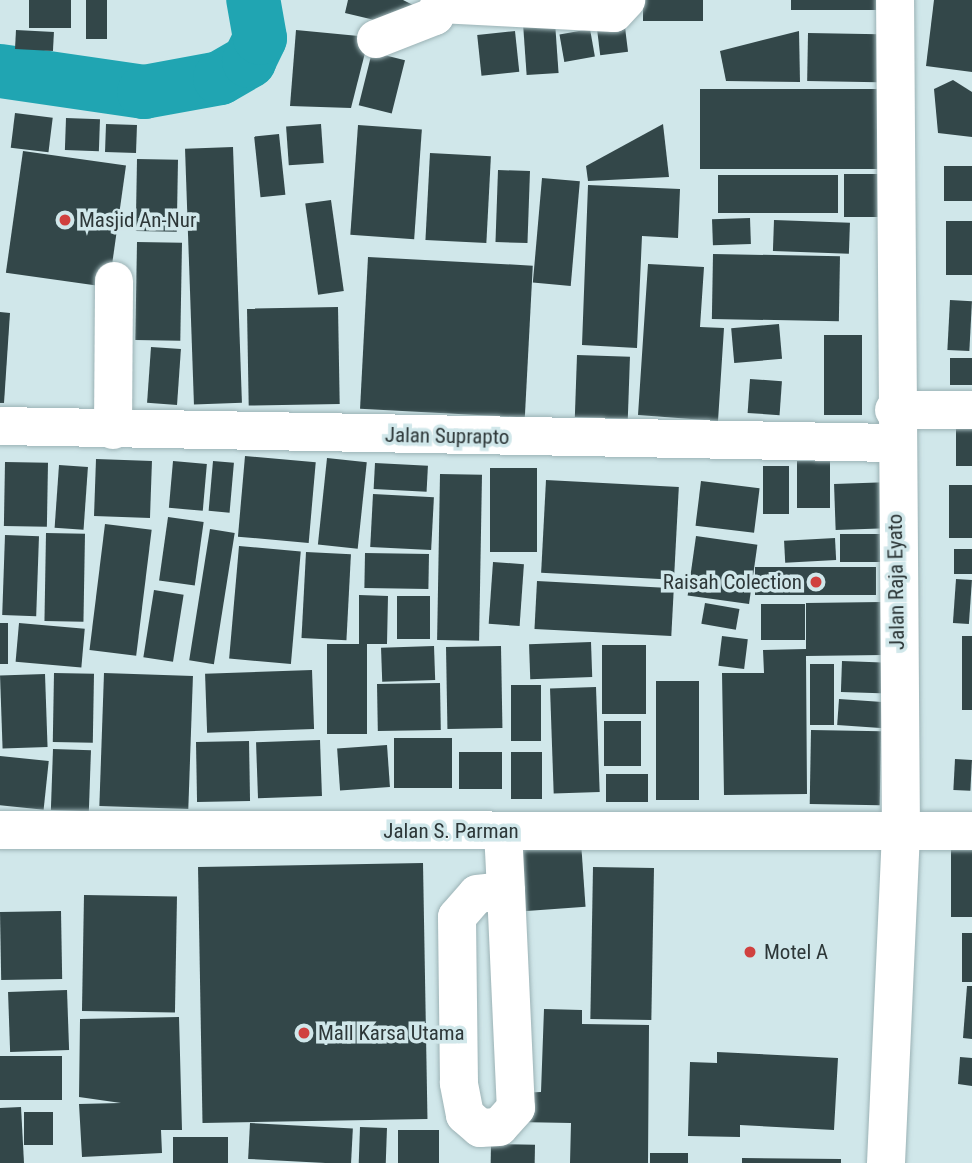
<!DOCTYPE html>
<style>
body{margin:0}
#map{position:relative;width:972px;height:1163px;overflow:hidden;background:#d0e7ea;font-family:"Roboto Condensed",sans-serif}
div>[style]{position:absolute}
.river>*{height:54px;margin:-27px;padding:0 27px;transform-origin:27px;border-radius:27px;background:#20a5b2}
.building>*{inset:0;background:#334749;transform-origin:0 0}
.roads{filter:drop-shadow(0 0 2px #9bb2b5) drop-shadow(0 0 2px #9bb2b5)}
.minor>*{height:38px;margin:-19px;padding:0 19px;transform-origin:19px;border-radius:19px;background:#fff}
.major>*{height:38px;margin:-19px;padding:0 19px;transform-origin:19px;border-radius:19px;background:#fff}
.dots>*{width:19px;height:19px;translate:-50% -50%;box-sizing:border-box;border:4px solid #d0e7ea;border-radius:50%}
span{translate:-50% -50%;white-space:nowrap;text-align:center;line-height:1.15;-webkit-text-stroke:7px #d0e7ea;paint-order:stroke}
.poi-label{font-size:21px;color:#2d3738}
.left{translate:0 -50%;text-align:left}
.right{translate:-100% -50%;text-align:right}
.street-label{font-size:21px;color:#2d3738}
</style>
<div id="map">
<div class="river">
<i style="left:0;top:71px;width:146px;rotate:8.3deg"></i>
<i style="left:144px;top:92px;width:77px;rotate:-10.4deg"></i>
<i style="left:220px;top:78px;width:34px;rotate:-30deg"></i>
<i style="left:249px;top:61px;width:25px;rotate:-64deg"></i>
<i style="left:260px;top:38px;width:39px;rotate:-100deg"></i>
</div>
<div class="building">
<i style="left:29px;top:0;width:42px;height:28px"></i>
<i style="left:86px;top:0;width:21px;height:39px"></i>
<i style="clip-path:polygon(348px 0,403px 0,413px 5px,408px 28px,345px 13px)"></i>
<i style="left:643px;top:0;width:60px;height:21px"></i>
<i style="left:791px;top:0;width:91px;height:10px"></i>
<i style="clip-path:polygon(934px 0,972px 0,972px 72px,926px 66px)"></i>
<i style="left:624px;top:19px;width:33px;height:28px;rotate:83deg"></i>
<i style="left:555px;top:22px;width:51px;height:32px;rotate:86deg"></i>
<i style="left:590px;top:29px;width:28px;height:31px;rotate:80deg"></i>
<i style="left:16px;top:30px;width:38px;height:19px;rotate:3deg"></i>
<i style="clip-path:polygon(296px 30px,369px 37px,351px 108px,290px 106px)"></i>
<i style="left:515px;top:31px;width:41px;height:38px;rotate:84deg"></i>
<i style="clip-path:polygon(799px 31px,800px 82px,726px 81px,720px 51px)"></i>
<i style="left:808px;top:33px;width:71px;height:48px;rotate:1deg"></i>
<i style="left:372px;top:52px;width:34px;height:55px;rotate:14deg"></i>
<i style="clip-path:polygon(953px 80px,972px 92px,972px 137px,938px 133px,934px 89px)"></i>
<i style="left:700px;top:89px;width:186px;height:80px"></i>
<i style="left:15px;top:113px;width:38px;height:35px;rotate:7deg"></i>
<i style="left:66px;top:118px;width:34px;height:32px;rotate:2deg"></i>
<i style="left:106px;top:124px;width:31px;height:28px;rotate:2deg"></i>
<i style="left:321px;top:124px;width:39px;height:35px;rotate:86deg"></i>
<i style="clip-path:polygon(663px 124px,669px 177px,588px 181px,586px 166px)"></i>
<i style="left:358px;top:125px;width:64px;height:110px;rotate:4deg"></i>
<i style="left:279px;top:134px;width:61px;height:25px;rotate:84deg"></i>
<i style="left:233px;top:147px;width:256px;height:48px;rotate:88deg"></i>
<i style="left:23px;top:151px;width:104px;height:123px;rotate:8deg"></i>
<i style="left:430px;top:153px;width:61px;height:87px;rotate:3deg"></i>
<i style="left:137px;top:159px;width:41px;height:72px;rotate:1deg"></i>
<i style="left:944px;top:166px;width:28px;height:35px"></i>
<i style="left:498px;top:170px;width:32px;height:72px;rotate:2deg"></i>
<i style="left:844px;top:174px;width:36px;height:43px"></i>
<i style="left:718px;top:175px;width:120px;height:38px"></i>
<i style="left:542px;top:178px;width:38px;height:105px;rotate:5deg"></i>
<i style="clip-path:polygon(588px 185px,680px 189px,678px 238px,642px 236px,637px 348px,582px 345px)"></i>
<i style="left:331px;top:200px;width:92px;height:26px;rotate:82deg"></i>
<i style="left:750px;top:218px;width:26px;height:38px;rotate:88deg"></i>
<i style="left:774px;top:220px;width:76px;height:31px;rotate:2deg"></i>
<i style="left:946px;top:221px;width:26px;height:54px"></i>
<i style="left:137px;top:242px;width:45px;height:98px;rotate:1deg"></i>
<i style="left:713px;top:254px;width:127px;height:65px;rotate:1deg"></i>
<i style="left:368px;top:257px;width:165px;height:152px;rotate:3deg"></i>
<i style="clip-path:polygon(648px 264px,704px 267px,700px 327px,724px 328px,718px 421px,638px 415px)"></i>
<i style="left:950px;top:300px;width:22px;height:50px;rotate:3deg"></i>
<i style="left:338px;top:307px;width:97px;height:91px;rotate:89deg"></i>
<i style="clip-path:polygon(0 312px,10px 313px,4px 403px,0 403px)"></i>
<i style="left:779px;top:324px;width:35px;height:48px;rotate:85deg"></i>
<i style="left:824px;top:335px;width:38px;height:80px"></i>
<i style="left:151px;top:347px;width:30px;height:56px;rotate:4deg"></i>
<i style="left:577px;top:355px;width:53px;height:62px;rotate:2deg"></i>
<i style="left:950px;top:358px;width:22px;height:27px"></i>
<i style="left:750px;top:379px;width:32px;height:34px;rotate:4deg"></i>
<i style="left:956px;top:428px;width:16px;height:38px"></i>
<i style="left:245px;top:456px;width:71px;height:81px;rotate:5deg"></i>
<i style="left:327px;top:458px;width:40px;height:87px;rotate:6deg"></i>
<i style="left:96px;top:459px;width:56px;height:57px;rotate:2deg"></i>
<i style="left:173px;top:461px;width:34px;height:47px;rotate:5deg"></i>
<i style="left:213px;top:461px;width:21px;height:50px;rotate:5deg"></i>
<i style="left:797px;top:461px;width:33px;height:47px"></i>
<i style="left:5px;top:462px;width:43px;height:64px;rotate:1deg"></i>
<i style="left:375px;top:463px;width:53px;height:26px;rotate:3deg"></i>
<i style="left:59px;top:465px;width:29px;height:63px;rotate:4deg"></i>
<i style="left:763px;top:466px;width:26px;height:48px"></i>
<i style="left:490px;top:468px;width:47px;height:84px"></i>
<i style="left:440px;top:474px;width:42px;height:166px;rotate:1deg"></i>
<i style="left:546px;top:480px;width:133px;height:93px;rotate:3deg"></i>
<i style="left:701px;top:481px;width:59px;height:45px;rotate:7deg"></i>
<i style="left:892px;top:482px;width:46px;height:58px;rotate:88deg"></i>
<i style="left:949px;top:485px;width:23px;height:53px"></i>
<i style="left:373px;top:494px;width:61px;height:53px;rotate:3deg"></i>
<i style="left:168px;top:517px;width:36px;height:64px;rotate:8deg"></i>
<i style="left:105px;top:524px;width:47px;height:127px;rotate:7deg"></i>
<i style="left:210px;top:529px;width:25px;height:133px;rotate:9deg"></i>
<i style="left:46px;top:533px;width:39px;height:88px;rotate:1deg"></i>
<i style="left:840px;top:534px;width:50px;height:28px"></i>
<i style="left:5px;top:535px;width:34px;height:80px;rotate:2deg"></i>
<i style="left:696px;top:536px;width:62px;height:60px;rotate:8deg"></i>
<i style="left:835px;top:538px;width:22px;height:51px;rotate:87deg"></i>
<i style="left:239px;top:546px;width:62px;height:113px;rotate:5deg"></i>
<i style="left:954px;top:549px;width:18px;height:25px"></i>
<i style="left:306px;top:552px;width:45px;height:86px;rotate:3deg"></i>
<i style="left:365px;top:553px;width:64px;height:35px;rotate:1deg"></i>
<i style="left:493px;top:562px;width:31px;height:62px;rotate:4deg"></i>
<i style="left:876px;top:567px;width:28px;height:121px;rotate:90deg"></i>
<i style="left:956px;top:579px;width:16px;height:44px;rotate:4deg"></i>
<i style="left:537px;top:581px;width:137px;height:48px;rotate:3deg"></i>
<i style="left:154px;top:590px;width:30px;height:68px;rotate:9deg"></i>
<i style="clip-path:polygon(359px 595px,388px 596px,387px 644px,367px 644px,367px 734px,327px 734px,327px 644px,359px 644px)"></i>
<i style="left:397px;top:596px;width:33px;height:43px"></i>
<i style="clip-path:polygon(881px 602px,882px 655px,806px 656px,807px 794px,724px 795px,722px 673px,764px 673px,763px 650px,806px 649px,806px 603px)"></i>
<i style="left:705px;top:603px;width:35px;height:21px;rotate:10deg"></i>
<i style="left:805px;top:604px;width:36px;height:44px;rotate:90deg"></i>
<i style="left:0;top:623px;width:8px;height:41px"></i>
<i style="left:19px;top:623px;width:66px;height:39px;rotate:5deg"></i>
<i style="left:722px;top:636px;width:26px;height:30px;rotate:7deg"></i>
<i style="left:962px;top:636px;width:10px;height:74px"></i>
<i style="left:591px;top:642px;width:35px;height:62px;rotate:88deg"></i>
<i style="left:602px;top:645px;width:44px;height:69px"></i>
<i style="left:434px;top:646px;width:34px;height:53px;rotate:88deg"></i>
<i style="left:501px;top:646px;width:82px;height:55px;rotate:89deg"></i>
<i style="left:842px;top:661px;width:47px;height:31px;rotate:2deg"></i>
<i style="left:810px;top:664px;width:24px;height:61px"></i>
<i style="left:312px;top:670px;width:59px;height:107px;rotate:88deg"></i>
<i style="left:54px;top:673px;width:40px;height:69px;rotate:1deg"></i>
<i style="left:104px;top:673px;width:89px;height:133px;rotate:2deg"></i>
<i style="left:45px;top:674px;width:73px;height:45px;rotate:88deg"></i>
<i style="left:656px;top:681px;width:43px;height:119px"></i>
<i style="left:440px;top:683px;width:47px;height:63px;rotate:89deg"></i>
<i style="left:511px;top:685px;width:30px;height:56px"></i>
<i style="left:596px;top:687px;width:105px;height:46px;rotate:88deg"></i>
<i style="left:839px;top:699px;width:47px;height:26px;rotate:4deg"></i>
<i style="left:604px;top:721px;width:37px;height:45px"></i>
<i style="left:811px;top:730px;width:70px;height:74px;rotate:1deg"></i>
<i style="left:394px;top:738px;width:58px;height:50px"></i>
<i style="left:320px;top:740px;width:56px;height:64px;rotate:88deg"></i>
<i style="left:249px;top:741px;width:60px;height:53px;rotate:89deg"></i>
<i style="left:387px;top:745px;width:42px;height:50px;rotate:86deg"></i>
<i style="left:53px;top:749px;width:38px;height:61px;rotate:2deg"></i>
<i style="left:502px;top:752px;width:37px;height:43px;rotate:90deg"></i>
<i style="left:542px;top:752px;width:47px;height:31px;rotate:90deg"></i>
<i style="left:0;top:756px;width:49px;height:49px;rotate:6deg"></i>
<i style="left:955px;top:759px;width:17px;height:31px;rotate:3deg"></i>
<i style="left:606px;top:774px;width:42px;height:28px"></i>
<i style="left:581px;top:842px;width:65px;height:66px;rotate:86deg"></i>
<i style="left:951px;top:848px;width:21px;height:69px"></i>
<i style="left:423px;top:863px;width:256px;height:225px;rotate:89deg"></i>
<i style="left:593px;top:867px;width:61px;height:152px;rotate:1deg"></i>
<i style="left:84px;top:895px;width:93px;height:116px;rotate:1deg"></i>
<i style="left:61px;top:911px;width:68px;height:61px;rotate:89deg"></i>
<i style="left:962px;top:933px;width:10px;height:49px"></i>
<i style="clip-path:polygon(967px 986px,972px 986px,972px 1039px,963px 1038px)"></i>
<i style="left:67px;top:990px;width:60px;height:59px;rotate:88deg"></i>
<i style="clip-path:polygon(544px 1009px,582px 1010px,582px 1024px,649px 1025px,648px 1163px,570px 1163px,571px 1123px,518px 1122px,518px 1093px,541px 1092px)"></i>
<i style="clip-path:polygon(179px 1017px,182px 1130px,161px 1130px,162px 1153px,82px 1157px,79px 1104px,121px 1103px,79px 1097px,80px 1019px)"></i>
<i style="clip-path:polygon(717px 1052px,838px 1058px,834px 1130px,740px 1125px,740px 1137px,688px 1136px,690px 1062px,717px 1063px)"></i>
<i style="left:62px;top:1056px;width:44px;height:62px;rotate:90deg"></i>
<i style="clip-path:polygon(960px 1057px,972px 1058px,972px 1086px,958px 1084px)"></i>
<i style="clip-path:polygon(21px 1107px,24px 1163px,0 1163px,0 1108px)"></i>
<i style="left:24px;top:1112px;width:29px;height:33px"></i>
<i style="left:250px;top:1123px;width:103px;height:36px;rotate:3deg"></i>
<i style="left:360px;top:1127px;width:27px;height:36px;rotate:2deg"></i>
<i style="left:398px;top:1130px;width:41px;height:33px"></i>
<i style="left:173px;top:1137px;width:55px;height:26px"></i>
<i style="left:491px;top:1144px;width:44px;height:19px;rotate:1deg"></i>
<i style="left:688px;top:1153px;width:10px;height:38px;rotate:90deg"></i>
<i style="clip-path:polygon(742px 1158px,841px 1159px,841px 1163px,742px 1163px)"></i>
</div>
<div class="roads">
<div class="minor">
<i style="left:440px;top:4px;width:174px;rotate:3deg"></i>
<i style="left:614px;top:13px;width:18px;rotate:-47deg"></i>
<i style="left:376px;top:39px;width:63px;rotate:-21.3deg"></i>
<i style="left:435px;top:16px;width:17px;rotate:-69deg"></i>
<i style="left:894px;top:410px;width:78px"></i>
<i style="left:0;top:426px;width:894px;rotate:1.09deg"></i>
<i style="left:113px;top:430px;width:149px;rotate:-89.6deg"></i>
<i style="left:0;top:830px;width:972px;rotate:0.06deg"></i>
<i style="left:503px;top:831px;width:60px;rotate:87.1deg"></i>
<i style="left:506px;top:891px;width:217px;rotate:87.4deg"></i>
<i style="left:516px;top:1108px;width:25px;rotate:132deg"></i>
<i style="left:499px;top:1127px;width:19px;rotate:177deg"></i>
<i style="left:480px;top:1128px;width:20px;rotate:-139deg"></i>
<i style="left:465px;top:1115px;width:33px;rotate:-101deg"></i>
<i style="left:459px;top:1083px;width:166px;rotate:-90.7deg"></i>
<i style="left:457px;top:917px;width:30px;rotate:-49deg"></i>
<i style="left:477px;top:894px;width:29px;rotate:-6deg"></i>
</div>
<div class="major">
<i style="left:886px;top:1163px;width:331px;rotate:-87.4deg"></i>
<i style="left:901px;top:832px;width:832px;rotate:-90.41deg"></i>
</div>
</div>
<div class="dots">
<i style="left:65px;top:220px;background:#d0413f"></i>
<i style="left:816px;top:582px;background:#d0413f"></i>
<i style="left:750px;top:952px;background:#d0413f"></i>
<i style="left:304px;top:1033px;background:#d0413f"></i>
</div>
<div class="poi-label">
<span class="left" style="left:79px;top:220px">Masjid An-Nur</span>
<span class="right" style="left:802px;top:582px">Raisah Colection</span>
<span class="left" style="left:764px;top:952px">Motel A</span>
<span class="left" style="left:318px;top:1033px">Mall Karsa Utama</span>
</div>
<div class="street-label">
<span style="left:447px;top:436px;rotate:1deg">Jalan Suprapto</span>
<span style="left:896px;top:582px;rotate:-91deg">Jalan Raja Eyato</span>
<span style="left:451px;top:831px">Jalan S. Parman</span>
</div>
</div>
